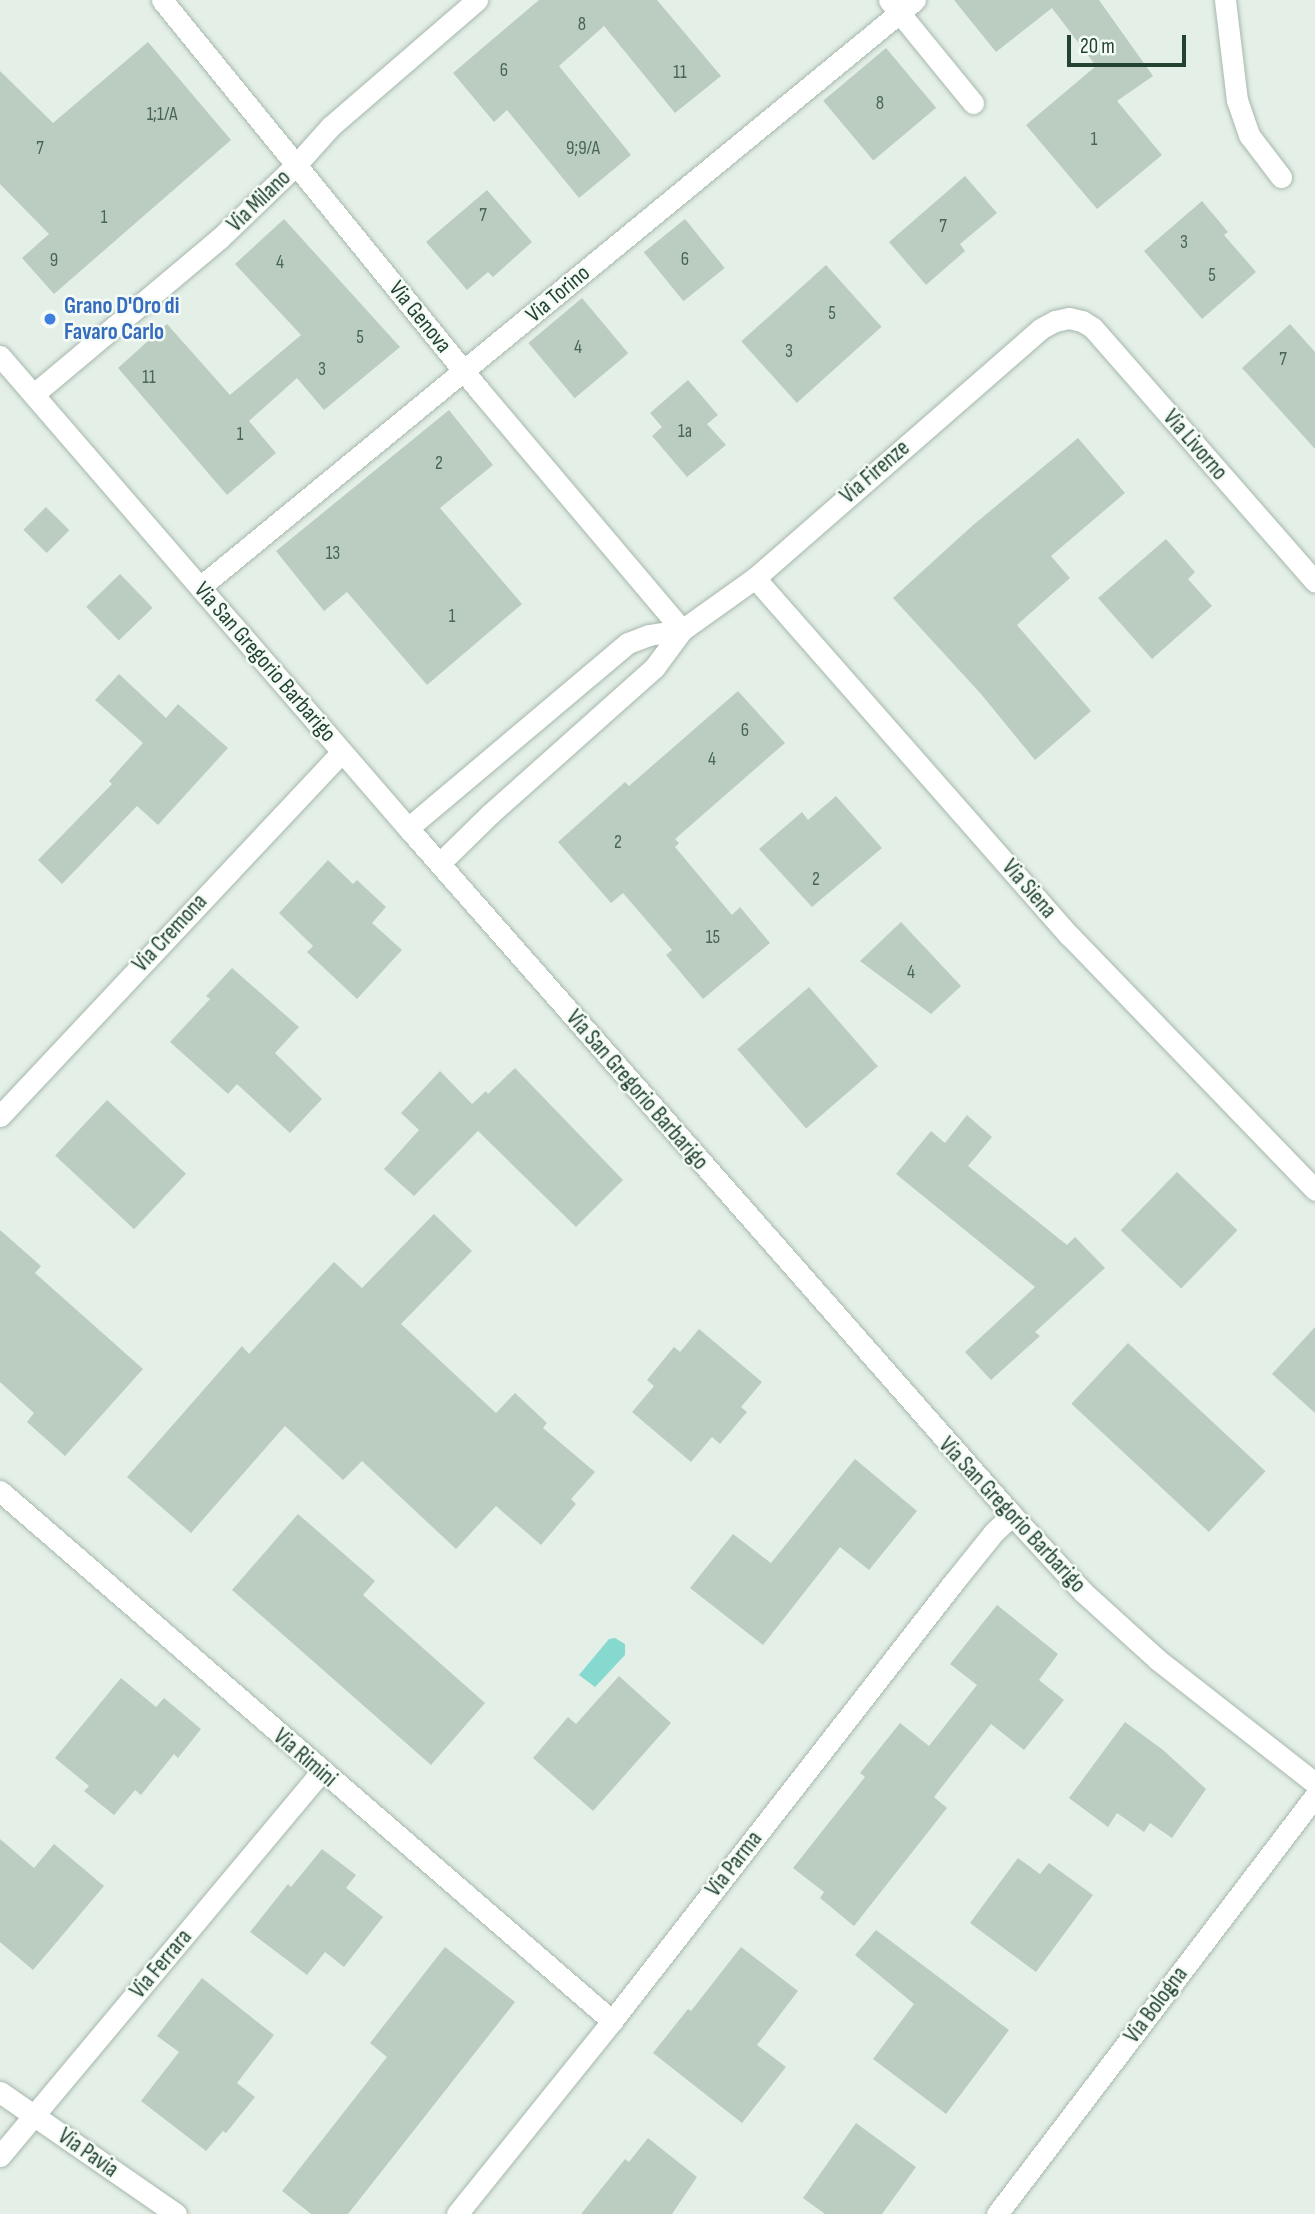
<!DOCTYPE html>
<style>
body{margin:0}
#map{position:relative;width:1315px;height:2214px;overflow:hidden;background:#e4efe7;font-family:"Sofia Sans Condensed",sans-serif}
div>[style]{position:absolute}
.water>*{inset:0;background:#86d9cf}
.building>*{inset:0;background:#bbcdc1;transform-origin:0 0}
.roads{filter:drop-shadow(0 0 2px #a6b8ac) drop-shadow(0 0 2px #a6b8ac)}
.minor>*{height:21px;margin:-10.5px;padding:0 10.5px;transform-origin:10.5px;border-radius:10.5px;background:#fff}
.dots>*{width:19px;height:19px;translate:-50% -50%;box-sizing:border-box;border:4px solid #f5fbf6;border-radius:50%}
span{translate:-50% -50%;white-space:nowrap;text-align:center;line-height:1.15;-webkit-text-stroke:5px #f5fbf6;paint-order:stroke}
.number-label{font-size:19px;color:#486654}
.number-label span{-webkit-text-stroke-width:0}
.street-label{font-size:23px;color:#214330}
.shop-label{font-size:23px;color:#366cbe;font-weight:700}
.left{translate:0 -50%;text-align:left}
.scale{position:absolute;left:1067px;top:35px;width:119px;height:32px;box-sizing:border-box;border:4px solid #214330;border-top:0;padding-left:9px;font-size:21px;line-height:24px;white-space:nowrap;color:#214330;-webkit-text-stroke:5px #f5fbf6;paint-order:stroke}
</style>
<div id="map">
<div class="water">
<i style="clip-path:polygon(615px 1638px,625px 1644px,625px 1655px,595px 1687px,579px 1675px,609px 1639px)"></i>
</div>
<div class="building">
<i style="clip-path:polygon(539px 0,657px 0,721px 76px,675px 113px,604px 26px,559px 66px,631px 155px,579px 198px,507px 110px,494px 122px,453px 73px)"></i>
<i style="clip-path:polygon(954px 0,1099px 0,1153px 76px,1117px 101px,1162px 155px,1097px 209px,1026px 125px,1096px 66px,1052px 8px,996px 52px)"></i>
<i style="clip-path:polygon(148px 42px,231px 140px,54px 294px,22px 258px,49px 234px,0 184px,0 71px,53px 123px)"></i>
<i style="left:886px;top:48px;width:78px;height:82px;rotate:50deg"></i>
<i style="clip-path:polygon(965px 176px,997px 213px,960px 244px,965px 251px,926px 285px,889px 242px)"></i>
<i style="clip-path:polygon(487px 190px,532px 242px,493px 277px,488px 272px,467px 290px,426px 242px)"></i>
<i style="clip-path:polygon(1202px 201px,1228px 232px,1224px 235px,1256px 272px,1202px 319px,1144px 251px)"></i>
<i style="clip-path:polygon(284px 219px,400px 347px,324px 410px,297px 378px,249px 421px,276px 453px,227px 495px,118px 368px,167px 324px,230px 395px,301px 335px,235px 264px)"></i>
<i style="left:685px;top:219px;width:63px;height:53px;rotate:51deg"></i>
<i style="left:826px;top:265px;width:83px;height:114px;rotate:48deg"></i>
<i style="left:582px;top:298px;width:72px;height:70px;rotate:50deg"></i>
<i style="clip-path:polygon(1290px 324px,1315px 352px,1315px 449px,1242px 368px)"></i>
<i style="clip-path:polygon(688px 380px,718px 415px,707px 424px,726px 445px,687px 477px,652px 436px,662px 427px,650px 413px)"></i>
<i style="clip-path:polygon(449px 410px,493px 465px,440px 508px,522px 604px,427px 685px,347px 592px,324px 611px,276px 551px)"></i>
<i style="clip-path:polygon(1078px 438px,1125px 493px,1051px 556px,1070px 578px,1017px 625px,1091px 711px,1035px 760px,981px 694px,893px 598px,972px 526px)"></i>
<i style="left:46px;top:507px;width:33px;height:32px;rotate:45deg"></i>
<i style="clip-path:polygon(1166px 539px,1195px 572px,1188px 579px,1212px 606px,1152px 659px,1098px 598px)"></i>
<i style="left:120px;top:574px;width:47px;height:47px;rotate:46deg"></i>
<i style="clip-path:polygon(119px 674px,166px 718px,178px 704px,228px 748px,158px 825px,137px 806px,62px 884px,38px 860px,112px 784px,109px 781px,143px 743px,95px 700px)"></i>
<i style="clip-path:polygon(738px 691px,785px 743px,675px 839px,679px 843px,675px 847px,732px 915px,740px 907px,770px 943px,703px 999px,666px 955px,672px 950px,623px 893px,611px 903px,558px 842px,625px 782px,629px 786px)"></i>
<i style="clip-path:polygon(836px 796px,882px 848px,812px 907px,759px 849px,802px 812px,808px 820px)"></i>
<i style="clip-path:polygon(328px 860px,353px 884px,357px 880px,386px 907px,372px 923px,402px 950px,357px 999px,307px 952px,313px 946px,279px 913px)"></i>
<i style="clip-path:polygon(901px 922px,961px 986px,931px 1014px,860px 961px)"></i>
<i style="clip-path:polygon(232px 968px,299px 1027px,275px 1053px,322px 1099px,290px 1133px,237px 1084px,228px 1094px,170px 1042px,210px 999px,206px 996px)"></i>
<i style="left:809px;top:987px;width:105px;height:95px;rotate:49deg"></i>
<i style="clip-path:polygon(515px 1068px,623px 1180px,576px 1227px,478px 1131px,414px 1196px,384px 1169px,419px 1130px,401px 1113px,440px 1071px,472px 1104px,486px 1091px,488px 1094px)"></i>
<i style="left:107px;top:1100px;width:108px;height:76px;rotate:43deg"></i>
<i style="clip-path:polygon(967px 1115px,992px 1137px,968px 1166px,1067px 1245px,1075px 1237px,1105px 1268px,1035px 1332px,1040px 1336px,991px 1380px,965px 1352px,1035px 1287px,896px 1174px,931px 1131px,945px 1143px)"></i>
<i style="left:1177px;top:1172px;width:84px;height:81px;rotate:44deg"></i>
<i style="clip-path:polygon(434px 1214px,472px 1251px,401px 1324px,496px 1413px,515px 1393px,547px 1423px,543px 1428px,595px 1472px,571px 1499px,576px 1504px,541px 1545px,496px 1506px,456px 1549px,362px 1461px,343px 1480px,285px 1426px,191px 1533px,127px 1477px,242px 1346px,249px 1354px,334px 1262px,362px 1288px)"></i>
<i style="clip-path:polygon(0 1230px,41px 1266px,35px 1273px,143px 1369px,65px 1456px,27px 1422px,34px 1413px,0 1382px)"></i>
<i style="clip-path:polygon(1315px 1327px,1315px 1413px,1272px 1374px)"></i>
<i style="clip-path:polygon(699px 1329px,762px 1382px,741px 1407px,747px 1412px,720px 1444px,712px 1437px,691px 1462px,632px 1412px,654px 1386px,647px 1380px,674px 1347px,680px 1352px)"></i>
<i style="left:1128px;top:1343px;width:188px;height:83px;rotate:43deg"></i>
<i style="clip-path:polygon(855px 1459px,917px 1511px,869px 1570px,840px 1547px,763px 1645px,690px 1588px,733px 1534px,771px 1563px)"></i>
<i style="clip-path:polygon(298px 1514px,375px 1581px,363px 1595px,485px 1703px,431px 1765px,232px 1590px)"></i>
<i style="clip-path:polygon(997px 1605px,1058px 1654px,1039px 1680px,1064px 1700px,1024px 1750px,991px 1724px,934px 1797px,947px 1808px,854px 1926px,820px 1898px,824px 1892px,793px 1868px,865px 1777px,860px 1773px,900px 1723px,929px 1746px,977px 1685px,950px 1664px)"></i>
<i style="clip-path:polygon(619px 1676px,671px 1723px,593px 1811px,533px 1758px,568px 1717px,576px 1724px)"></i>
<i style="clip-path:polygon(121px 1678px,156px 1707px,164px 1698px,201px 1729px,178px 1758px,174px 1754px,141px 1795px,135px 1790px,114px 1815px,84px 1791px,89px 1786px,55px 1758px)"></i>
<i style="clip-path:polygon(1125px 1722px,1163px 1750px,1206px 1789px,1172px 1838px,1150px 1823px,1144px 1832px,1117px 1813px,1108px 1827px,1069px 1798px)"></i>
<i style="clip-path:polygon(0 1839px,34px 1868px,54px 1844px,104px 1886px,33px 1970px,0 1942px)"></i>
<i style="clip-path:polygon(322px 1849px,356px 1875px,346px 1888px,383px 1917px,344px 1967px,325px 1952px,307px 1975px,250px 1932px,288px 1884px,291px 1887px)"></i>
<i style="clip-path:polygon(1018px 1858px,1040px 1874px,1049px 1863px,1093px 1895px,1036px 1972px,970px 1923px)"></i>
<i style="clip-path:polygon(876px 1930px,1009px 2030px,946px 2114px,873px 2059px,914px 2004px,855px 1955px)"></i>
<i style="clip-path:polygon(445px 1947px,515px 2002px,348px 2214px,311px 2214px,282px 2191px,387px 2057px,370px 2043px)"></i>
<i style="clip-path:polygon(741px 1947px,798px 1991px,757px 2045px,786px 2067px,742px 2123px,653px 2053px,688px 2009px,691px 2011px)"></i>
<i style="clip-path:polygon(202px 1978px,274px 2035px,237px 2083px,255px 2097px,226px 2133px,223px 2131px,206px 2151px,141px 2101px,179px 2052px,157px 2036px)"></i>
<i style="clip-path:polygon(856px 2123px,916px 2167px,882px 2214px,825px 2214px,803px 2198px)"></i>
<i style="clip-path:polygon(648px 2138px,697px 2177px,672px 2214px,581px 2214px,625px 2159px,629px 2162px)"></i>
</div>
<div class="roads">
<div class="minor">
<i style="left:162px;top:0;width:504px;rotate:50.88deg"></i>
<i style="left:480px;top:391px;width:313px;rotate:49.8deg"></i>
<i style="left:889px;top:0;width:133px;rotate:50.8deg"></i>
<i style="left:1225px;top:0;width:101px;rotate:83.2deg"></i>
<i style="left:1237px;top:100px;width:37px;rotate:71deg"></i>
<i style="left:1249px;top:135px;width:53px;rotate:52.7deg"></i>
<i style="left:0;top:356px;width:624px;rotate:49.16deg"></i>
<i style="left:408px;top:828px;width:915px;rotate:48.68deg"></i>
<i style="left:1012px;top:1515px;width:105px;rotate:47.3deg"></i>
<i style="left:1083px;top:1592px;width:101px;rotate:42.2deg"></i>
<i style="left:1158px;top:1660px;width:199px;rotate:38.1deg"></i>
<i style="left:34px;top:394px;width:241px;rotate:-40deg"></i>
<i style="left:219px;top:239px;width:107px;rotate:-43.9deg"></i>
<i style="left:296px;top:165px;width:52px;rotate:-48.1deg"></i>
<i style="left:331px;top:126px;width:193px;rotate:-40.8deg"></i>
<i style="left:755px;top:578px;width:477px;rotate:48.7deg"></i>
<i style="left:1070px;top:936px;width:353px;rotate:46deg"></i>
<i style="left:200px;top:587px;width:925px;rotate:-39.39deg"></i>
<i style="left:408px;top:828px;width:287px;rotate:-40.1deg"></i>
<i style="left:628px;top:643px;width:22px;rotate:-21deg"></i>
<i style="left:649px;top:635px;width:33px;rotate:-9deg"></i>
<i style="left:440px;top:863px;width:70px;rotate:-44.4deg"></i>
<i style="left:490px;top:814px;width:220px;rotate:-41.7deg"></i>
<i style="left:654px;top:668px;width:47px;rotate:-53.6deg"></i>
<i style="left:682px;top:630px;width:90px;rotate:-35.5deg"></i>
<i style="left:755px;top:578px;width:378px;rotate:-41.1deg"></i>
<i style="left:1040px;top:329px;width:17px;rotate:-28deg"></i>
<i style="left:1055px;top:321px;width:14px;rotate:-12deg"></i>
<i style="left:1069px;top:318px;width:13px;rotate:13deg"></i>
<i style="left:1082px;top:321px;width:13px;rotate:32deg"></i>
<i style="left:1093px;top:328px;width:337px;rotate:48.8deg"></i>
<i style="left:0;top:1116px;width:499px;rotate:-46.8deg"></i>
<i style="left:0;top:1491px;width:810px;rotate:40.89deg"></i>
<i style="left:0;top:2092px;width:214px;rotate:34.7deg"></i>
<i style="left:0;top:2156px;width:500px;rotate:-50.11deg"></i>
<i style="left:457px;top:2214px;width:248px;rotate:-51.2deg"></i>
<i style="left:612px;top:2021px;width:555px;rotate:-52.1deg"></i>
<i style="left:953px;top:1583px;width:65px;rotate:-51.2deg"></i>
<i style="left:994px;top:1532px;width:25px;rotate:-43deg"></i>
<i style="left:997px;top:2214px;width:525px;rotate:-52.74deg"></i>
</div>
</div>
<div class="dots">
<i style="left:50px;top:319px;background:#3f7fe0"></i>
</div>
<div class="number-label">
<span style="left:582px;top:25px">8</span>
<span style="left:504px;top:71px">6</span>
<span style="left:680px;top:73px">11</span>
<span style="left:880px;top:104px">8</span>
<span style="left:162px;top:115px">1;1/A</span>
<span style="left:1094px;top:140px">1</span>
<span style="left:40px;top:149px">7</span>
<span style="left:583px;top:149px">9;9/A</span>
<span style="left:483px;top:216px">7</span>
<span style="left:104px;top:218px">1</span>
<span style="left:943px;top:227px">7</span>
<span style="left:1184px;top:243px">3</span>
<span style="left:685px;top:260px">6</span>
<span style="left:54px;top:261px">9</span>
<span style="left:280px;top:263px">4</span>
<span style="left:1212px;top:276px">5</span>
<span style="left:832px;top:314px">5</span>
<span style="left:360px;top:338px">5</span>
<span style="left:578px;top:348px">4</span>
<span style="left:789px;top:352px">3</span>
<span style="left:1283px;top:360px">7</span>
<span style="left:322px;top:370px">3</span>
<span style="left:149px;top:378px">11</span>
<span style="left:685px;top:432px">1a</span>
<span style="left:240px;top:435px">1</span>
<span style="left:439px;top:464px">2</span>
<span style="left:333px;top:554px">13</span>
<span style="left:452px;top:617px">1</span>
<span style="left:745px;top:731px">6</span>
<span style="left:712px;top:760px">4</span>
<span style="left:618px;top:843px">2</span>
<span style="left:816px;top:880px">2</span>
<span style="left:713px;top:938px">15</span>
<span style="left:911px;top:973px">4</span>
</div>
<div class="street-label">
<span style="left:259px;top:201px;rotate:-44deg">Via Milano</span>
<span style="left:558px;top:294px;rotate:-40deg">Via Torino</span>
<span style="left:420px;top:317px;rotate:51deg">Via Genova</span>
<span style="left:1195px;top:445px;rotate:49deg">Via Livorno</span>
<span style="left:875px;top:472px;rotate:-41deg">Via Firenze</span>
<span style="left:265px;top:662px;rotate:49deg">Via San Gregorio Barbarigo</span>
<span style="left:1029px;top:889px;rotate:49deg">Via Siena</span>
<span style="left:170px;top:933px;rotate:-47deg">Via Cremona</span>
<span style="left:637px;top:1090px;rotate:49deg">Via San Gregorio Barbarigo</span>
<span style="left:1012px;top:1515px;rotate:47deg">Via San Gregorio Barbarigo</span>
<span style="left:305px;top:1758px;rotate:41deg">Via Rimini</span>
<span style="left:734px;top:1864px;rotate:-52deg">Via Parma</span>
<span style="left:161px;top:1964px;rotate:-50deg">Via Ferrara</span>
<span style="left:1156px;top:2005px;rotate:-53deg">Via Bologna</span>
<span style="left:88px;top:2153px;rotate:35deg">Via Pavia</span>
</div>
<div class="shop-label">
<span class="left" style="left:64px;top:319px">Grano D'Oro di<br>Favaro Carlo</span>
</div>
<div class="scale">20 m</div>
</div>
